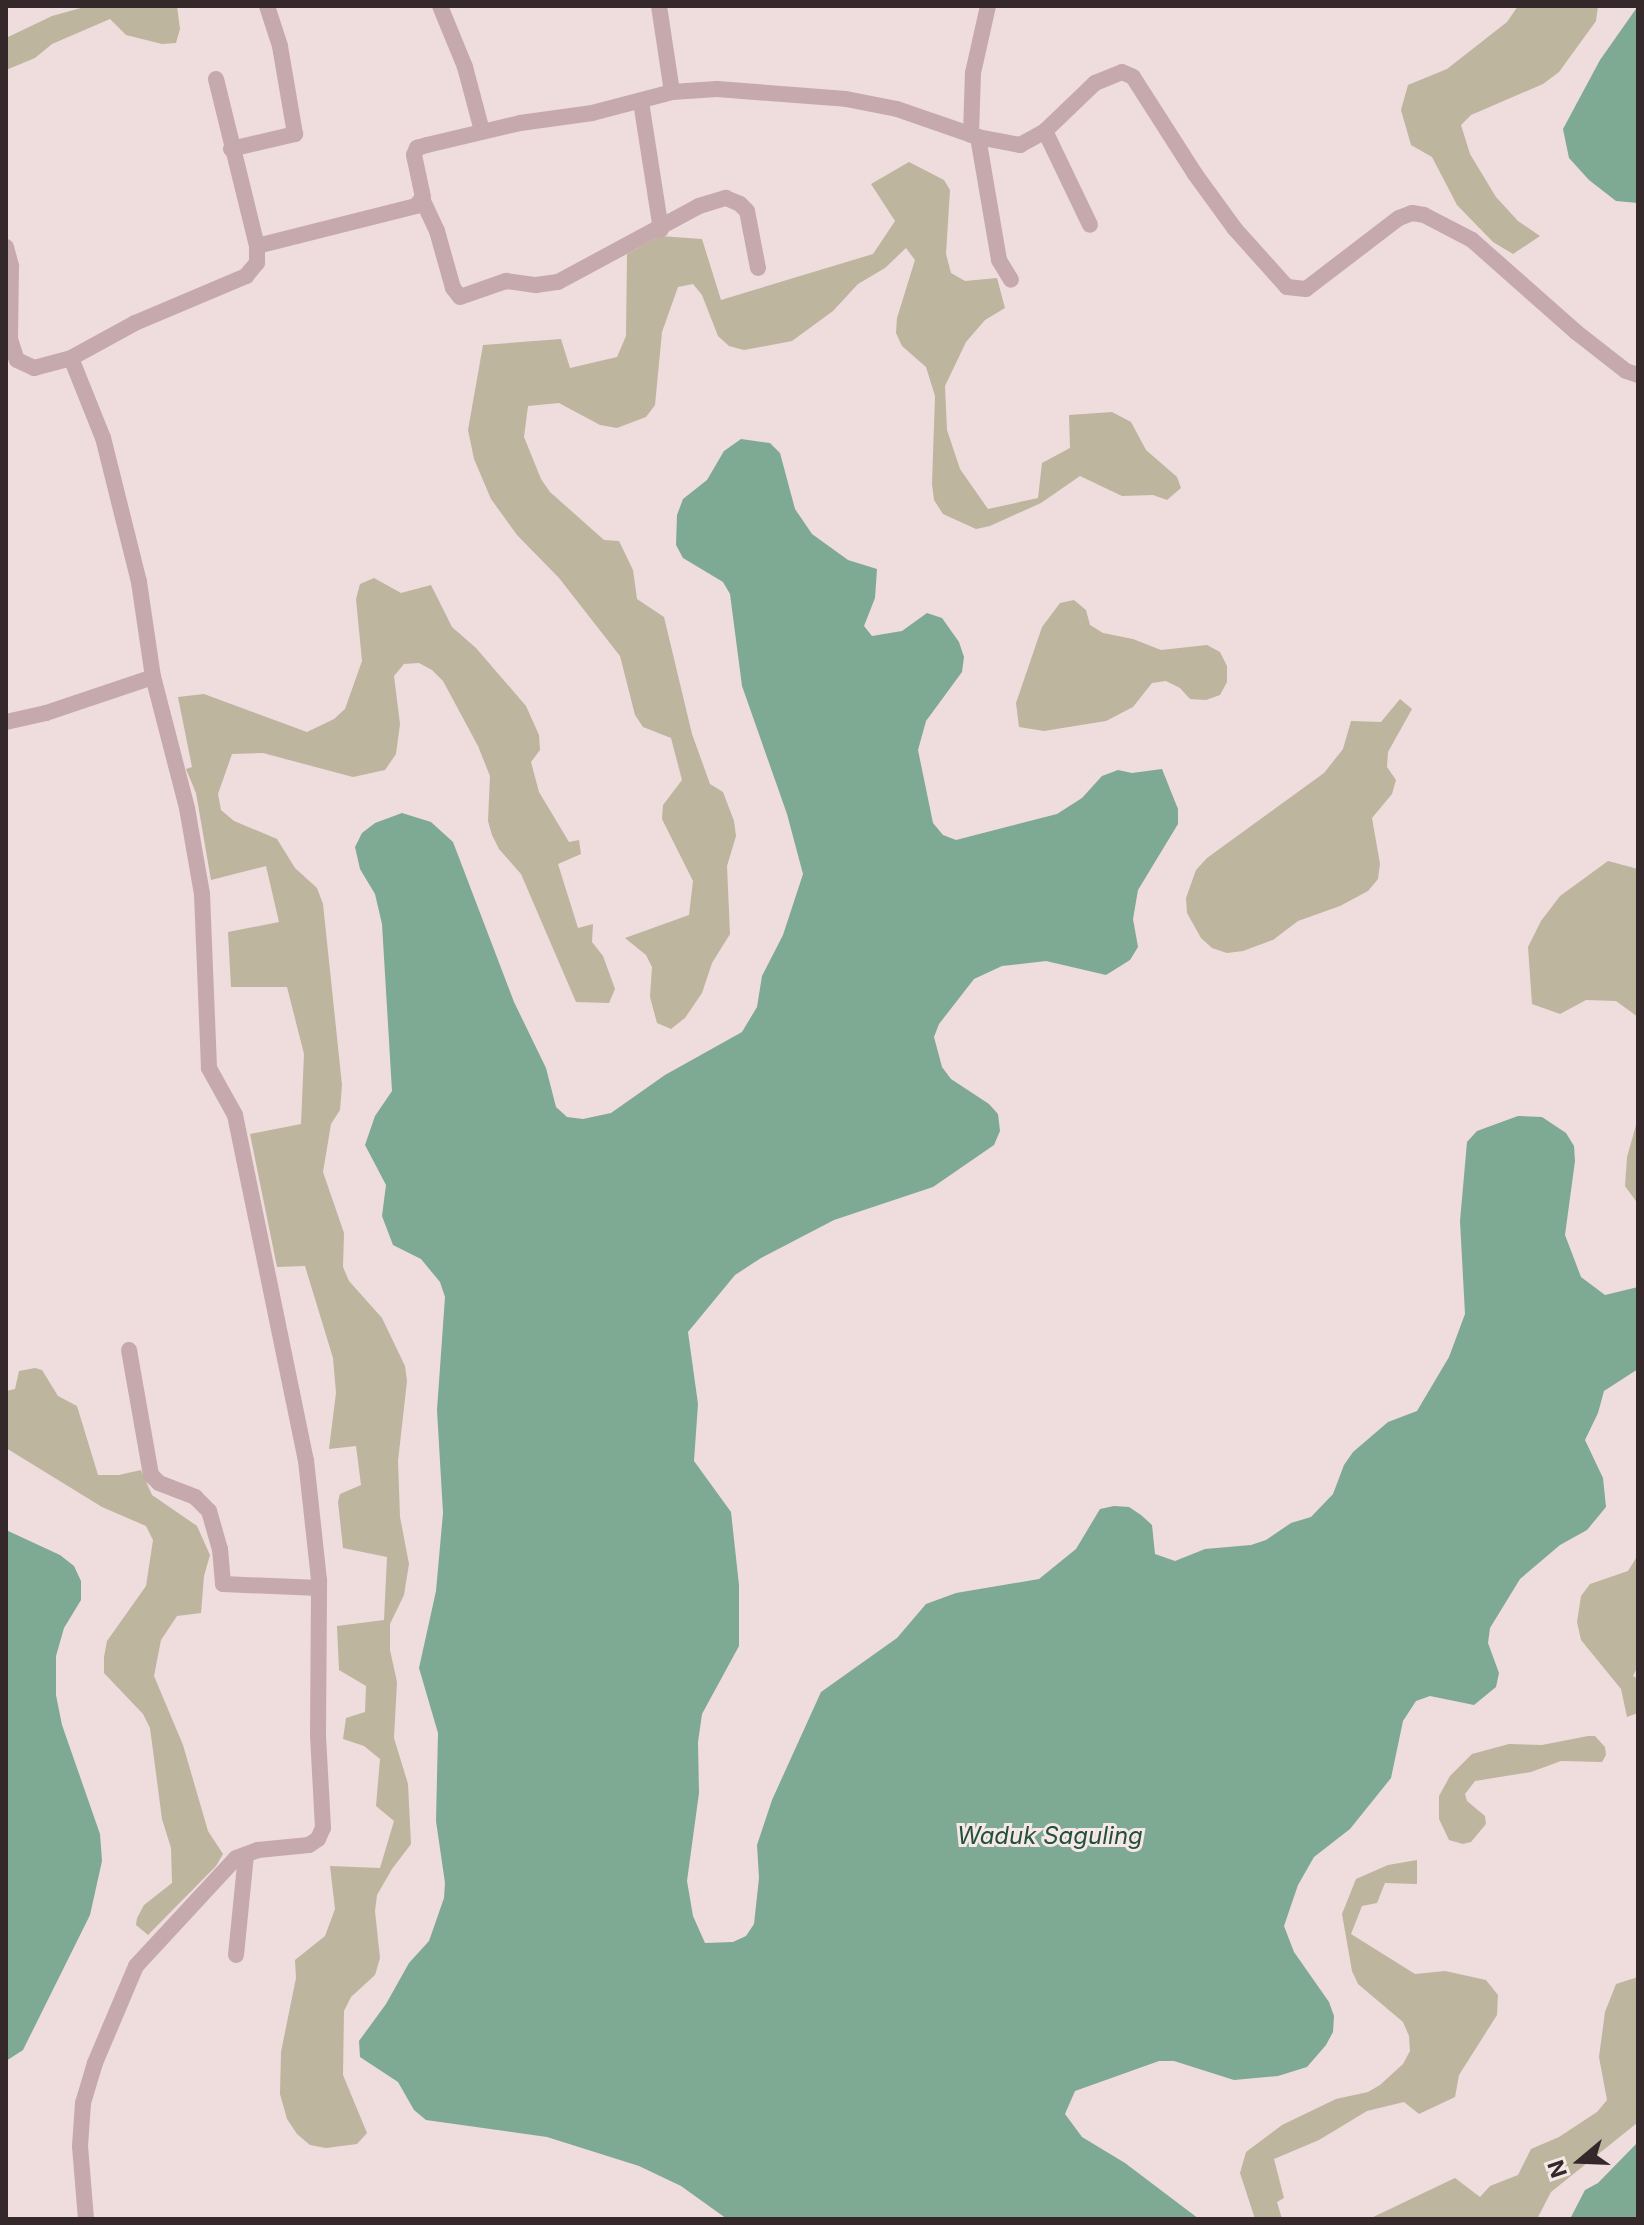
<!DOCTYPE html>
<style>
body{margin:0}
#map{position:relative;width:1644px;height:2225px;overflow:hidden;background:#efdcdd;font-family:Inter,sans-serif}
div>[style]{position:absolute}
.green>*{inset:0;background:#bdb59e}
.water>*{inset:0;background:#7ea992}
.street>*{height:16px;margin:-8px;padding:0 8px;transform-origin:8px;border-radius:8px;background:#c6a9ad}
span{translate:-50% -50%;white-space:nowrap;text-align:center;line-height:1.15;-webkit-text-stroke:6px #f7e8e8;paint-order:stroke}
.water-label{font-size:24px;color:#225139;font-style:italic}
.frame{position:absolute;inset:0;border:8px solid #34282b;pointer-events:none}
.north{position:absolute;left:1540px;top:2121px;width:80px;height:80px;-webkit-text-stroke:6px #f7e8e8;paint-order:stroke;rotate:251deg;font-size:22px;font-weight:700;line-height:32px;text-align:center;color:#34282b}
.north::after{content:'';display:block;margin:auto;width:28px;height:36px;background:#34282b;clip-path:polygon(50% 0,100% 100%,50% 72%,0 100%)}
</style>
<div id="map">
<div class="green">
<i style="clip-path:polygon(88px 6px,177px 6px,180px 29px,176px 43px,162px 44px,126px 35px,110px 19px,52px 44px,35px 58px,6px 70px,6px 38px,52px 16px)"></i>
<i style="clip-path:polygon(1518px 6px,1598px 6px,1596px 21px,1559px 72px,1543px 84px,1471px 115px,1461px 125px,1470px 154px,1496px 197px,1518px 221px,1540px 236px,1513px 254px,1493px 242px,1457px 205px,1432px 157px,1411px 145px,1401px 110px,1408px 85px,1447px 69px,1507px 22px)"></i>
<i style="clip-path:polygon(909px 162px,944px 180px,950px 190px,946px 254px,951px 273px,965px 281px,997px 278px,1005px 308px,985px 320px,966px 342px,945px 386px,947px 430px,960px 469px,988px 509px,1038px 498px,1042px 463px,1070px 448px,1069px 415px,1112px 412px,1131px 422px,1146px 450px,1177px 477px,1181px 488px,1167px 500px,1153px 495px,1122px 496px,1080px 476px,1041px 503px,990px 526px,976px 529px,943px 514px,934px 500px,932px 484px,935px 396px,926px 367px,902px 346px,896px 333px,897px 318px,915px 260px,906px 248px,885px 268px,858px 284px,833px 311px,792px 341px,744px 350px,729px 346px,718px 336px,702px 295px,693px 284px,678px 287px,662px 332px,655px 405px,646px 417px,617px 428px,600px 425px,559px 403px,528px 406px,524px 437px,541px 479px,550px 492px,604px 540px,619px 541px,633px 570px,637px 599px,664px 617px,692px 734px,710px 784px,723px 792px,734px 821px,736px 836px,727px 866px,730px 934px,712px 963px,702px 993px,685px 1018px,671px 1029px,657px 1023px,650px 997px,652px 967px,646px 955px,625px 938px,689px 915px,693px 881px,662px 819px,663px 805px,682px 780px,671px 738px,643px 727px,635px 715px,620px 656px,559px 578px,517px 535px,491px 499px,474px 459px,468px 430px,483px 345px,561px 339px,570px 368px,617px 357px,626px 336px,627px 254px,660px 236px,702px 239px,721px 300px,873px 254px,895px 221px,871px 184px)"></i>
<i style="clip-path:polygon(374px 578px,401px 593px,431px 585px,452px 627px,476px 648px,526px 706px,539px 735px,540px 750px,531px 762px,539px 792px,569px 842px,579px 840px,581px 854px,558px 864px,578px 928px,593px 924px,592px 942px,603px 956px,615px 989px,609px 1003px,576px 1002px,521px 874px,499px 849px,492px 835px,488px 821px,490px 776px,478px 746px,443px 681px,432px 670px,419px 663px,404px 664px,394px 676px,400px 724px,396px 754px,385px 770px,353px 777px,263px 753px,232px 754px,218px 794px,221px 810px,234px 821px,277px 839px,295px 868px,317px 888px,323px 904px,342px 1085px,340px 1110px,331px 1124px,323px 1172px,344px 1233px,343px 1267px,349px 1281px,382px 1318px,405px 1366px,407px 1381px,398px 1461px,400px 1517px,409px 1564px,404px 1595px,390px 1624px,390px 1650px,397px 1682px,394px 1738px,408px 1784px,411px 1844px,392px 1869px,377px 1895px,375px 1911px,380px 1958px,375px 1975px,351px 1997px,344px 2011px,343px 2075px,367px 2133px,357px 2144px,326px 2148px,310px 2145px,297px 2134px,287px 2119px,280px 2094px,281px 2052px,296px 1978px,295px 1960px,325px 1936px,335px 1909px,330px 1866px,380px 1868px,394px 1821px,376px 1806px,380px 1759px,364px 1746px,343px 1739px,346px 1718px,365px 1712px,366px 1686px,339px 1670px,337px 1626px,384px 1620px,387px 1557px,343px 1548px,338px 1502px,340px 1494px,361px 1485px,356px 1446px,329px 1449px,336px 1393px,333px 1358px,305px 1266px,277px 1267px,250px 1134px,301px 1124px,304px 1054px,287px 987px,231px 987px,228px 932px,279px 922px,266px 866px,211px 880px,196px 793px,186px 769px,192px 767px,178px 697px,204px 694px,307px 732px,334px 719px,345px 709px,362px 661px,356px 599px,360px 584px)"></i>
<i style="clip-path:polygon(1074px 600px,1086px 610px,1090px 625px,1103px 633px,1133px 639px,1161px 650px,1207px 645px,1220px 652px,1227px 666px,1227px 682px,1220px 695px,1206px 700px,1190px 699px,1180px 688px,1166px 681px,1152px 683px,1133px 707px,1106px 721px,1044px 731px,1019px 727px,1016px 703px,1042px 627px,1060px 603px)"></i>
<i style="clip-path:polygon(1400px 699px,1412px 709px,1388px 752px,1387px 767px,1396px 780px,1392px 794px,1372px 818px,1380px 864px,1378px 879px,1368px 891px,1340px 906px,1298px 921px,1273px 940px,1243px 951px,1227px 953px,1212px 948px,1201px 938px,1187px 913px,1186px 898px,1196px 870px,1207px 858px,1324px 773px,1343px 749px,1351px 721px,1381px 722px)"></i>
<i style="clip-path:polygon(1608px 861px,1638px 869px,1638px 1017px,1616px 1001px,1586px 1000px,1560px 1014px,1532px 1004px,1528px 947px,1541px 921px,1560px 896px)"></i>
<i style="clip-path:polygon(1638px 1118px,1638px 1204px,1625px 1186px,1627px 1157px)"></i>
<i style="clip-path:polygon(35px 1368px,42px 1370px,58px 1396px,77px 1406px,98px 1475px,119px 1475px,141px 1470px,152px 1495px,197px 1526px,210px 1555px,204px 1576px,201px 1613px,177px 1616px,161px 1640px,154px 1676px,183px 1745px,208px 1831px,223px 1854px,216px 1866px,148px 1935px,136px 1925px,137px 1918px,144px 1905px,172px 1883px,171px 1848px,162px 1819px,150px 1728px,143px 1714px,104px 1673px,104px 1657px,107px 1641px,146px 1586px,153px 1540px,146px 1526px,102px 1507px,6px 1448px,6px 1391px,15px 1389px,19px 1371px)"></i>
<i style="clip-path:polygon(1638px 1555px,1638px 1666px,1633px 1676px,1638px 1679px,1638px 1713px,1627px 1717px,1621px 1689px,1581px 1640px,1577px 1622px,1581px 1596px,1590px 1584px,1628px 1571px)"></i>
<i style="clip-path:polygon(1588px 1736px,1595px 1736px,1605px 1747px,1606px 1755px,1602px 1762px,1561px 1761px,1531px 1772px,1475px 1781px,1465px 1794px,1467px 1801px,1485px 1816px,1486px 1824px,1471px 1842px,1463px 1844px,1449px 1840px,1439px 1819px,1439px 1796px,1450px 1776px,1472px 1754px,1509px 1744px,1542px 1745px)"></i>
<i style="clip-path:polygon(1417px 1860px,1417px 1884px,1385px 1883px,1377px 1903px,1362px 1906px,1351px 1934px,1415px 1974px,1445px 1971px,1486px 1980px,1498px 1995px,1497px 2015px,1459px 2075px,1455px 2097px,1419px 2114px,1404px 2102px,1367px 2111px,1319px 2140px,1274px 2159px,1284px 2198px,1277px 2202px,1282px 2219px,1255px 2219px,1240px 2173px,1246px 2152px,1282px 2125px,1336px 2099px,1368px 2092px,1380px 2085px,1403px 2064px,1410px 2051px,1409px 2036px,1403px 2022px,1358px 1984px,1352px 1971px,1342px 1914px,1356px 1879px,1388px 1865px)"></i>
<i style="clip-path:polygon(1638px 1977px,1637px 2123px,1551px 2192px,1537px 2219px,1369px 2219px,1455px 2178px,1480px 2197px,1490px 2186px,1518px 2175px,1531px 2149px,1559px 2137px,1597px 2112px,1607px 2100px,1599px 2057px,1605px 2012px,1616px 1984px)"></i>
</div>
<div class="water">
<i style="clip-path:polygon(1638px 6px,1638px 203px,1616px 201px,1589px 180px,1569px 158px,1563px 129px,1600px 60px)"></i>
<i style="clip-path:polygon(741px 439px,770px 443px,780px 453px,795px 509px,812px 534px,848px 560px,877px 569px,875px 598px,864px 626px,872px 636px,902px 631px,927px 613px,942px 618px,959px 642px,964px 657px,962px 672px,926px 721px,918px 750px,933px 823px,943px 835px,956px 840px,1057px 814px,1082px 798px,1102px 776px,1118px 770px,1132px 773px,1162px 769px,1178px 809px,1178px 824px,1138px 890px,1133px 919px,1138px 947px,1130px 960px,1106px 975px,1046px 961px,1002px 966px,974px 979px,939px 1024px,934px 1037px,942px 1067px,951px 1079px,989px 1104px,998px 1114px,1000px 1131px,994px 1145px,933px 1187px,834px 1220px,761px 1258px,735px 1275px,688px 1332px,698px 1404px,694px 1461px,731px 1512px,739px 1585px,739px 1646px,702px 1714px,698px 1742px,699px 1793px,687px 1881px,693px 1916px,705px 1943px,733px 1942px,746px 1936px,754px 1924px,759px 1878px,757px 1845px,772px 1800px,821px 1692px,897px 1638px,926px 1604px,956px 1593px,1039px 1579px,1076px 1549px,1100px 1509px,1114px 1506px,1129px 1507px,1141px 1515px,1152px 1525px,1155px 1554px,1175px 1561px,1205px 1549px,1251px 1545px,1266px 1540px,1291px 1523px,1311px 1517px,1333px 1494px,1344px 1465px,1353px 1452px,1388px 1422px,1417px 1411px,1449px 1357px,1465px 1314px,1460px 1221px,1467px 1142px,1477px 1131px,1518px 1116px,1542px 1117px,1566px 1133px,1574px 1146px,1575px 1161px,1565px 1235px,1581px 1277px,1605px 1295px,1638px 1287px,1638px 1369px,1604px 1391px,1598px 1413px,1585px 1440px,1603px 1478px,1606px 1507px,1587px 1530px,1560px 1545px,1520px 1579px,1490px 1628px,1488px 1643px,1499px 1673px,1496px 1687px,1474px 1705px,1430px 1696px,1416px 1701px,1403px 1721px,1391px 1778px,1350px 1829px,1314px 1857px,1298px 1885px,1284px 1926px,1294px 1952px,1329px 2002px,1334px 2016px,1333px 2032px,1326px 2045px,1307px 2067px,1278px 2076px,1234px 2080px,1174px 2061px,1159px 2061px,1075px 2091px,1065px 2114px,1082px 2137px,1125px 2163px,1199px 2219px,727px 2219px,681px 2186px,639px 2166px,547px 2137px,426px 2120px,414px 2110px,398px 2082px,360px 2057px,359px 2041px,386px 2004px,409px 1963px,429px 1941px,444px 1898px,445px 1883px,436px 1821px,438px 1733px,419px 1668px,436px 1591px,443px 1513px,437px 1410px,445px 1297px,440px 1282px,421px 1259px,393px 1245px,382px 1216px,386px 1185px,365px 1145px,375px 1116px,392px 1091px,382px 924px,375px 894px,360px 869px,355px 847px,362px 833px,375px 823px,402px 813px,431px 822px,453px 842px,514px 1002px,546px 1068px,556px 1107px,567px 1117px,583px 1119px,611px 1113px,665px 1075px,742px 1032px,757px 1007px,762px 976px,783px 935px,803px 874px,787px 814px,742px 686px,730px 594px,723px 582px,683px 558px,676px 545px,677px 515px,683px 499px,707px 480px,724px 451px)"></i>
<i style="clip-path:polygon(6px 1530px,60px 1555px,74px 1566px,81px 1581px,81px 1600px,64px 1628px,56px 1656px,56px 1695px,62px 1725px,100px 1834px,102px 1861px,90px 1915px,23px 2050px,6px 2061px)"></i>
<i style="clip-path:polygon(1638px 2142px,1638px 2219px,1570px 2219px,1585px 2190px,1598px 2183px)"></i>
</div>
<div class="street">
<i style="left:440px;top:6px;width:66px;rotate:67.7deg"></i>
<i style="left:465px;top:67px;width:66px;rotate:75.1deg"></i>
<i style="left:659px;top:6px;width:87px;rotate:81.4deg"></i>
<i style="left:216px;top:79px;width:172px;rotate:76.2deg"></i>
<i style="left:641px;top:102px;width:129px;rotate:81.1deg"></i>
<i style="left:1045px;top:131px;width:104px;rotate:64.4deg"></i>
<i style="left:971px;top:135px;width:62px;rotate:-88.2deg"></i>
<i style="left:973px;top:73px;width:69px;rotate:-77.4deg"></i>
<i style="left:978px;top:137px;width:125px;rotate:80.3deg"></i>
<i style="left:999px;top:260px;width:23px;rotate:59deg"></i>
<i style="left:231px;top:149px;width:66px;rotate:-13.2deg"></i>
<i style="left:295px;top:134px;width:89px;rotate:-99.7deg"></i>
<i style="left:280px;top:46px;width:42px;rotate:-108deg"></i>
<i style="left:423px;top:201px;width:33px;rotate:65deg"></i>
<i style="left:437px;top:231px;width:59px;rotate:74.3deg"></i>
<i style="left:453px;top:288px;width:11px;rotate:52deg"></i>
<i style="left:460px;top:297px;width:49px;rotate:-19.2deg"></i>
<i style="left:506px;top:281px;width:30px;rotate:8deg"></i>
<i style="left:536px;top:285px;width:22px;rotate:-8deg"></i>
<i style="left:558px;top:282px;width:160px;rotate:-28.3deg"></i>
<i style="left:699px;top:206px;width:28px;rotate:-17deg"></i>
<i style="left:726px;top:198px;width:15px;rotate:23deg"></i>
<i style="left:740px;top:204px;width:10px;rotate:45deg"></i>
<i style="left:747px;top:211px;width:58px;rotate:79.1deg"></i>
<i style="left:6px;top:247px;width:20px;rotate:75deg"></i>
<i style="left:11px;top:266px;width:73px;rotate:90.8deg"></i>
<i style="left:10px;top:339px;width:22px;rotate:72deg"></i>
<i style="left:17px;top:360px;width:19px;rotate:25deg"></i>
<i style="left:34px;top:368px;width:38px;rotate:-15deg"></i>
<i style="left:6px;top:722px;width:41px;rotate:-12.7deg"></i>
<i style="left:46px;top:713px;width:113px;rotate:-18.6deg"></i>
<i style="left:129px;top:1350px;width:127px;rotate:80deg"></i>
<i style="left:151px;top:1475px;width:11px;rotate:45deg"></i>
<i style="left:159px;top:1483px;width:39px;rotate:21deg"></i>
<i style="left:195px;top:1497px;width:20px;rotate:45deg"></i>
<i style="left:209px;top:1511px;width:40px;rotate:74deg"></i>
<i style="left:220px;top:1549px;width:35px;rotate:85deg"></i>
<i style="left:223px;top:1584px;width:96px;rotate:2.4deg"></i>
<i style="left:236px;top:1955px;width:101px;rotate:-84.3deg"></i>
<i style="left:86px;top:2219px;width:73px;rotate:-94.7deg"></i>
<i style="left:80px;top:2146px;width:43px;rotate:-86deg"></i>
<i style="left:83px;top:2103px;width:42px;rotate:-73.3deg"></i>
<i style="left:95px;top:2063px;width:105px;rotate:-67.1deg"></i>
<i style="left:136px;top:1966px;width:147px;rotate:-47.2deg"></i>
<i style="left:236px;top:1858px;width:23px;rotate:-20deg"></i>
<i style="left:258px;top:1850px;width:51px;rotate:-5.6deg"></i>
<i style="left:309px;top:1845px;width:11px;rotate:-34deg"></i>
<i style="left:318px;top:1839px;width:12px;rotate:-66deg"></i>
<i style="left:323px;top:1828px;width:93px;rotate:-93.1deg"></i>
<i style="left:318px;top:1735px;width:155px;rotate:-89.6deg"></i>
<i style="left:319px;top:1580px;width:120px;rotate:-96.2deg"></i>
<i style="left:306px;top:1461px;width:353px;rotate:-101.6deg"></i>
<i style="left:235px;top:1115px;width:54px;rotate:-119deg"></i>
<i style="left:209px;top:1068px;width:174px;rotate:-92.3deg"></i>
<i style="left:202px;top:894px;width:87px;rotate:-99.9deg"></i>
<i style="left:187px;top:808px;width:135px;rotate:-104.5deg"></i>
<i style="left:153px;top:677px;width:96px;rotate:-98.4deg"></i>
<i style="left:139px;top:582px;width:148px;rotate:-104deg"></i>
<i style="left:103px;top:438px;width:86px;rotate:-111.8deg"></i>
<i style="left:71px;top:358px;width:73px;rotate:-28.7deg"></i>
<i style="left:135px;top:323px;width:121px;rotate:-22.9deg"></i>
<i style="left:246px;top:276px;width:17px;rotate:-50deg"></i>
<i style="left:257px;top:263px;width:17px;rotate:-90deg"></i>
<i style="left:257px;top:246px;width:164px;rotate:-14.1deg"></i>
<i style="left:416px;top:206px;width:11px;rotate:-52deg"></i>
<i style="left:423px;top:197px;width:43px;rotate:-102.1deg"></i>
<i style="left:414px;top:155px;width:8px;rotate:-67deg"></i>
<i style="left:417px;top:148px;width:10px;rotate:-17deg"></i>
<i style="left:427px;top:145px;width:96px;rotate:-13.3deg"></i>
<i style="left:520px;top:123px;width:73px;rotate:-7.9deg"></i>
<i style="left:592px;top:113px;width:83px;rotate:-14.7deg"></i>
<i style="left:672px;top:92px;width:45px;rotate:-3.8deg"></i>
<i style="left:717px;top:89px;width:129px;rotate:4.4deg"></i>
<i style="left:846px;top:99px;width:52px;rotate:11.1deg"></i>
<i style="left:897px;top:109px;width:86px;rotate:19.1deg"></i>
<i style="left:978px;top:137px;width:43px;rotate:10.8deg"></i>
<i style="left:1020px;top:145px;width:29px;rotate:-29deg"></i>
<i style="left:1045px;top:131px;width:69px;rotate:-43.8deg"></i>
<i style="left:1095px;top:83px;width:29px;rotate:-22deg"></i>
<i style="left:1122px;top:72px;width:12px;rotate:24deg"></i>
<i style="left:1133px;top:77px;width:115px;rotate:57.4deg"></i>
<i style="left:1195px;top:174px;width:68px;rotate:54deg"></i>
<i style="left:1235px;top:229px;width:78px;rotate:48.1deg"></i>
<i style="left:1287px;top:287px;width:19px;rotate:6deg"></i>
<i style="left:1306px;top:289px;width:117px;rotate:-37.4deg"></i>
<i style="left:1399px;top:218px;width:14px;rotate:-21deg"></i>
<i style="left:1412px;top:213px;width:12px;rotate:9deg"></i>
<i style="left:1424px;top:215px;width:54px;rotate:27.5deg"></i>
<i style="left:1472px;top:240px;width:139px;rotate:41.5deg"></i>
<i style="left:1576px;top:332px;width:63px;rotate:38deg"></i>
<i style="left:1626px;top:371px;width:13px;rotate:18deg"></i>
</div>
<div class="water-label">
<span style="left:1050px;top:1836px">Waduk Saguling</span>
</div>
<div class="frame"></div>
<div class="north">N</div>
</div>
